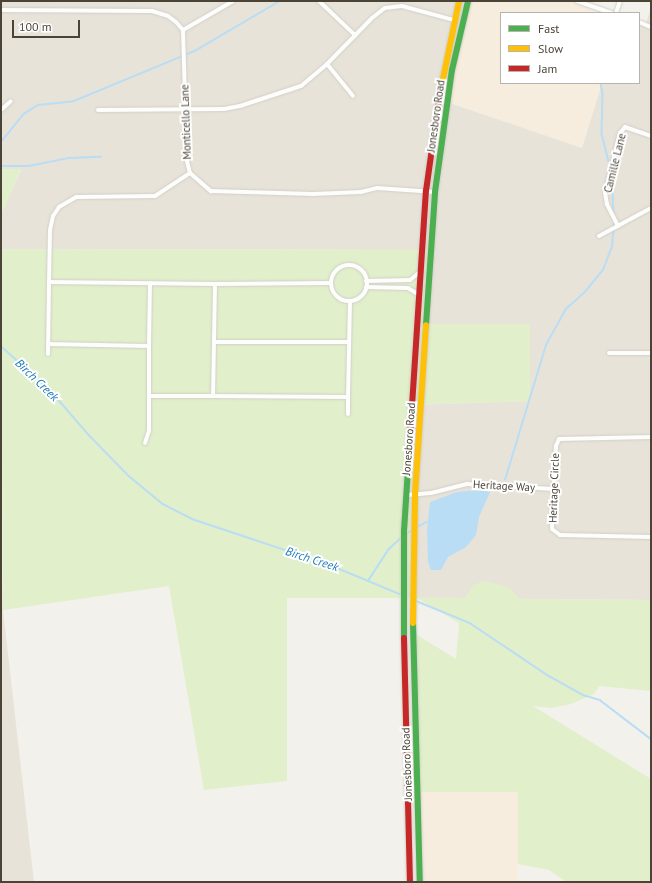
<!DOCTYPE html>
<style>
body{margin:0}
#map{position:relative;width:652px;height:883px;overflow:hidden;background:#f3f1ec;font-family:"PT Sans",sans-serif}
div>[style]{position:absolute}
.residential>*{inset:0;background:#e8e3d9}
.commercial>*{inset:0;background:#f6edde;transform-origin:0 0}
.green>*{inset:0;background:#e1efca}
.water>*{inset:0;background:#b9ddf4}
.stream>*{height:1.5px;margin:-0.75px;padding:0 0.75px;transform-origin:0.75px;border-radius:0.75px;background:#b9ddf4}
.roads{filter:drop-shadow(0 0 1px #d1cfc9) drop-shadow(0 0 1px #d1cfc9)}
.street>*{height:4px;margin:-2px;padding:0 2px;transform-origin:2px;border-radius:2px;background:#fdfdfc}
.street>.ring{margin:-2px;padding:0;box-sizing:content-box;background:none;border:4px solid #fdfdfc;border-radius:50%}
.fast>*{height:6px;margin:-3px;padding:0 3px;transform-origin:3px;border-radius:3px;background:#4caf50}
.slow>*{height:6px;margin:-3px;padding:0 3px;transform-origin:3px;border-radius:3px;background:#ffc107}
.jam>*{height:6px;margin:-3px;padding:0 3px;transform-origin:3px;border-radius:3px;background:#c62828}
span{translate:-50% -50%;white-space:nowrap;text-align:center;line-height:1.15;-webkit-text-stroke:4px #fff;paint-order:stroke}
.street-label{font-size:11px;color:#4b4336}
.water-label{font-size:12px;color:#217bbb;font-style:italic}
.frame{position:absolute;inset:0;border:2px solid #4b4336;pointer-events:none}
.legend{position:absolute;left:500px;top:12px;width:140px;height:72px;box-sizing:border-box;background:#fff;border:1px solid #b7b4af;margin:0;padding:5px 7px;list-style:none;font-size:12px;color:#4b4336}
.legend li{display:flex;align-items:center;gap:8px;height:20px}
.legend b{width:20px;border:1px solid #b7b4af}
.scale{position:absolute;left:12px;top:20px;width:68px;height:18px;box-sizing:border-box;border:2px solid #4b4336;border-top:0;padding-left:5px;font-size:12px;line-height:14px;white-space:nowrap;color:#4b4336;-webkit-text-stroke:3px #fff;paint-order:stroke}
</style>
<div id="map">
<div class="residential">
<i style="clip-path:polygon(1px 1px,466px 1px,444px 101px,582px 147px,602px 83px,639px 83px,639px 21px,646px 23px,651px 8px,651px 600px,417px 598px,411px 405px,530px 401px,530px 324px,424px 324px,426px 250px,1px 249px,1px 214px,21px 170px,1px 169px)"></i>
<i style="clip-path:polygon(1px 536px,3px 610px,34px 882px,1px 882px)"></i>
</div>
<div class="commercial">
<i style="clip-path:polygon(466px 1px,582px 1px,616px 13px,501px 13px,501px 83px,602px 83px,582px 148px,444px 101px)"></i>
<i style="left:418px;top:792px;width:100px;height:90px"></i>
</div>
<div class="green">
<i style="clip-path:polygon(1px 169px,21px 169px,1px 214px)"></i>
<i style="clip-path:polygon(1px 249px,427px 250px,424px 324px,530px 324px,530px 401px,411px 405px,417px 597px,465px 598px,473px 585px,485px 581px,508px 587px,520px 599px,651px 600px,651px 691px,599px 686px,594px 694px,571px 704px,551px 708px,533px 706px,651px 779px,651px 882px,567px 882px,549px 870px,518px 864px,518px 792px,418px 792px,417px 635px,456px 659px,459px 623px,417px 598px,287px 598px,287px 781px,204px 790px,169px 586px,3px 610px)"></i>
</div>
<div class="water">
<i style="clip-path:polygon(479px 490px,490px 492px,479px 517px,476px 535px,466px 547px,448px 557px,441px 570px,431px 570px,428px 562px,427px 529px,430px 502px,457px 492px)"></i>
</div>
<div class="stream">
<i style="left:601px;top:83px;width:11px;rotate:80deg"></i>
<i style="left:603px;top:94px;width:40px;rotate:91.4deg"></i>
<i style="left:602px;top:134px;width:32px;rotate:76deg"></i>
<i style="left:1px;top:142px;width:36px;rotate:-51deg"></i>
<i style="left:24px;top:114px;width:17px;rotate:-33deg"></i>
<i style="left:38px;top:105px;width:36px;rotate:-6deg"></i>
<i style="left:74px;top:101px;width:131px;rotate:-22.5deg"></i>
<i style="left:195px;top:51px;width:99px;rotate:-30.5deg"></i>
<i style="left:1px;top:166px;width:28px"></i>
<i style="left:29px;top:166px;width:41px;rotate:-11.3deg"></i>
<i style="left:69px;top:158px;width:32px;rotate:-2deg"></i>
<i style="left:612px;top:173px;width:42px;rotate:87.3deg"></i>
<i style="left:1px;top:346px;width:66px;rotate:41.9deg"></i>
<i style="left:50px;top:390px;width:60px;rotate:49.1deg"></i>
<i style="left:89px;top:435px;width:57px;rotate:45.7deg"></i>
<i style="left:129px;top:476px;width:44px;rotate:39.5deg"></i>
<i style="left:163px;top:504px;width:33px;rotate:27deg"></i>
<i style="left:192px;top:519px;width:145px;rotate:18.4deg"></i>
<i style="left:330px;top:565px;width:78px;rotate:22.6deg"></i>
<i style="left:505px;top:480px;width:141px;rotate:-73.1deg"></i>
<i style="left:546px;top:345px;width:41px;rotate:-60.9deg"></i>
<i style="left:566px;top:309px;width:25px;rotate:-42deg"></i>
<i style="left:585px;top:292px;width:28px;rotate:-51deg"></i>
<i style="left:603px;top:270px;width:26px;rotate:-69deg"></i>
<i style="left:612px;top:246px;width:25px;rotate:-85deg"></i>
<i style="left:415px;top:528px;width:13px;rotate:-27deg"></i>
<i style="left:405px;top:535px;width:9px;rotate:-36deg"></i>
<i style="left:368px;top:581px;width:38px;rotate:-57deg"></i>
<i style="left:389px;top:549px;width:18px;rotate:-43deg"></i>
<i style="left:414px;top:600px;width:61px;rotate:22.3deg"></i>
<i style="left:470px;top:623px;width:95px;rotate:33.9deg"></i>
<i style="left:549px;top:676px;width:39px;rotate:29deg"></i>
<i style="left:583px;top:695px;width:18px;rotate:16deg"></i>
<i style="left:600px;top:700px;width:64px;rotate:37.4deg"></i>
</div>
<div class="roads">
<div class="street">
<i style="left:319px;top:1px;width:50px;rotate:43.4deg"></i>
<i style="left:577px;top:1px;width:37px;rotate:19deg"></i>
<i style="left:1px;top:10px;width:151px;rotate:0.4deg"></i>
<i style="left:152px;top:11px;width:17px;rotate:17deg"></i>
<i style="left:168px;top:16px;width:10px;rotate:37deg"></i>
<i style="left:176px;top:22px;width:11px;rotate:49deg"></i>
<i style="left:183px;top:30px;width:131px;rotate:88.3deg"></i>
<i style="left:187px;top:161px;width:12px;rotate:76deg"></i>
<i style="left:190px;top:173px;width:28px;rotate:41deg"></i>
<i style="left:211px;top:191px;width:102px;rotate:1.7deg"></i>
<i style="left:313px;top:194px;width:48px;rotate:-2.4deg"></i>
<i style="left:361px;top:192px;width:16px;rotate:-14deg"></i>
<i style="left:377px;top:188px;width:58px;rotate:3.9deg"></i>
<i style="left:616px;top:13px;width:13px;rotate:-72deg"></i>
<i style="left:639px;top:22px;width:13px;rotate:23deg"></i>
<i style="left:183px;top:30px;width:58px;rotate:-30.1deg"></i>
<i style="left:327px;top:64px;width:41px;rotate:50.9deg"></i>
<i style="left:1px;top:110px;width:13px;rotate:-42deg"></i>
<i style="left:98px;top:110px;width:126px;rotate:-0.5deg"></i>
<i style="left:224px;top:109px;width:16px;rotate:-11deg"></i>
<i style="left:240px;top:106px;width:64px;rotate:-18.2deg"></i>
<i style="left:301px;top:86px;width:34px;rotate:-40deg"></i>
<i style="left:327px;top:64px;width:64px;rotate:-45.6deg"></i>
<i style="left:372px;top:18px;width:16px;rotate:-38deg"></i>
<i style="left:385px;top:8px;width:17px;rotate:-7deg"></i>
<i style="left:402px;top:6px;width:54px;rotate:15.1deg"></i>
<i style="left:618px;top:226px;width:25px;rotate:-117deg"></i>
<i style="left:607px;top:204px;width:11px;rotate:-100deg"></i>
<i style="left:605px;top:193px;width:62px;rotate:-76deg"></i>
<i style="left:620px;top:133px;width:8px;rotate:-50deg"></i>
<i style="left:625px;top:127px;width:28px;rotate:19deg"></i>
<i style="left:599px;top:236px;width:59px;rotate:-28.3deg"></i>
<i class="ring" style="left:331px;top:265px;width:32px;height:32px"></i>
<i style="left:366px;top:281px;width:44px;rotate:-1.3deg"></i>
<i style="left:410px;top:280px;width:13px;rotate:-39deg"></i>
<i style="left:49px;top:282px;width:52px;rotate:-88.9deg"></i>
<i style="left:50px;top:230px;width:14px;rotate:-78deg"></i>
<i style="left:53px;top:216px;width:11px;rotate:-56deg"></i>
<i style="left:59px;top:207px;width:20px;rotate:-30deg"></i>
<i style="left:76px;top:197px;width:79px;rotate:-0.7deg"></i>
<i style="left:155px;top:196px;width:42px;rotate:-33.3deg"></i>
<i style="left:331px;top:283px;width:116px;rotate:179.5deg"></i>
<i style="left:215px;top:284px;width:112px;rotate:91deg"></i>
<i style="left:213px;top:396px;width:135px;rotate:0.4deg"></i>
<i style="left:348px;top:397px;width:96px;rotate:-88.8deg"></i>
<i style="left:366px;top:287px;width:42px;rotate:1.4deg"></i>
<i style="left:408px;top:288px;width:13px;rotate:32deg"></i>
<i style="left:214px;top:342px;width:135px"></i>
<i style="left:48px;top:344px;width:101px;rotate:1.1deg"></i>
<i style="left:149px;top:346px;width:63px;rotate:-89.1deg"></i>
<i style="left:609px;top:353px;width:42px"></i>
<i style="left:48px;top:354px;width:72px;rotate:-89.2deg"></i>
<i style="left:49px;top:282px;width:166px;rotate:0.7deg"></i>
<i style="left:149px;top:396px;width:64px"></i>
<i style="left:348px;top:397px;width:17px;rotate:90deg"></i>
<i style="left:651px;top:437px;width:92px;rotate:178.8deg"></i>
<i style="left:559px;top:439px;width:8px;rotate:113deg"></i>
<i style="left:556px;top:446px;width:83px;rotate:92.8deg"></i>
<i style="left:552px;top:529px;width:10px;rotate:37deg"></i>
<i style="left:560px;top:535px;width:91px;rotate:1.3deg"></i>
<i style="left:145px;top:443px;width:13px;rotate:-72deg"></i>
<i style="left:149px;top:431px;width:85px;rotate:-90deg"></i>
<i style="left:407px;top:495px;width:24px;rotate:-5deg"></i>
<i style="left:431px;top:493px;width:38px;rotate:-14deg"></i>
<i style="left:468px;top:484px;width:86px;rotate:3.3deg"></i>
</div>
<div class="fast">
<i style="left:426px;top:325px;width:133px;rotate:-86.1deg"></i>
<i style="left:435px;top:192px;width:123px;rotate:-82.1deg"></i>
<i style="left:452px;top:70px;width:71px;rotate:-76.9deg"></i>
<i style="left:413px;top:623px;width:259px;rotate:88.5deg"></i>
<i style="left:404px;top:638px;width:107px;rotate:-90deg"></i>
<i style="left:404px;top:531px;width:94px;rotate:-86.3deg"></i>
</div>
<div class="slow">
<i style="left:439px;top:98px;width:99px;rotate:-78.3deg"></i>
<i style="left:413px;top:623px;width:128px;rotate:-89.1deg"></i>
<i style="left:415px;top:495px;width:170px;rotate:-86.3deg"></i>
</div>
<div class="jam">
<i style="left:410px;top:437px;width:247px;rotate:-86.3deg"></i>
<i style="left:426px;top:191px;width:94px;rotate:-82deg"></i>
<i style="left:404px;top:638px;width:244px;rotate:88.6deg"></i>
</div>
</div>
<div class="street-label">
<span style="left:436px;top:116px;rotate:-82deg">Jonesboro Road</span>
<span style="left:186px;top:122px;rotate:-92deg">Monticello Lane</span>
<span style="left:615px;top:163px;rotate:-76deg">Camille Lane</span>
<span style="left:409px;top:439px;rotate:-86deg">Jonesboro Road</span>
<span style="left:504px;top:486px;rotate:3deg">Heritage Way</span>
<span style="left:554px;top:488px;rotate:-88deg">Heritage Circle</span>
<span style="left:407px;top:764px;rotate:-92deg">Jonesboro Road</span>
</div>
<div class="water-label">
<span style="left:37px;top:380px;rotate:44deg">Birch Creek</span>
<span style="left:312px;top:559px;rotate:18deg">Birch Creek</span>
</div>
<div class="frame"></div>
<ul class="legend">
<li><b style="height:5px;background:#4caf50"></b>Fast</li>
<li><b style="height:5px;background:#ffc107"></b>Slow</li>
<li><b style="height:5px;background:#c62828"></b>Jam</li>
</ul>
<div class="scale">100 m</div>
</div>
